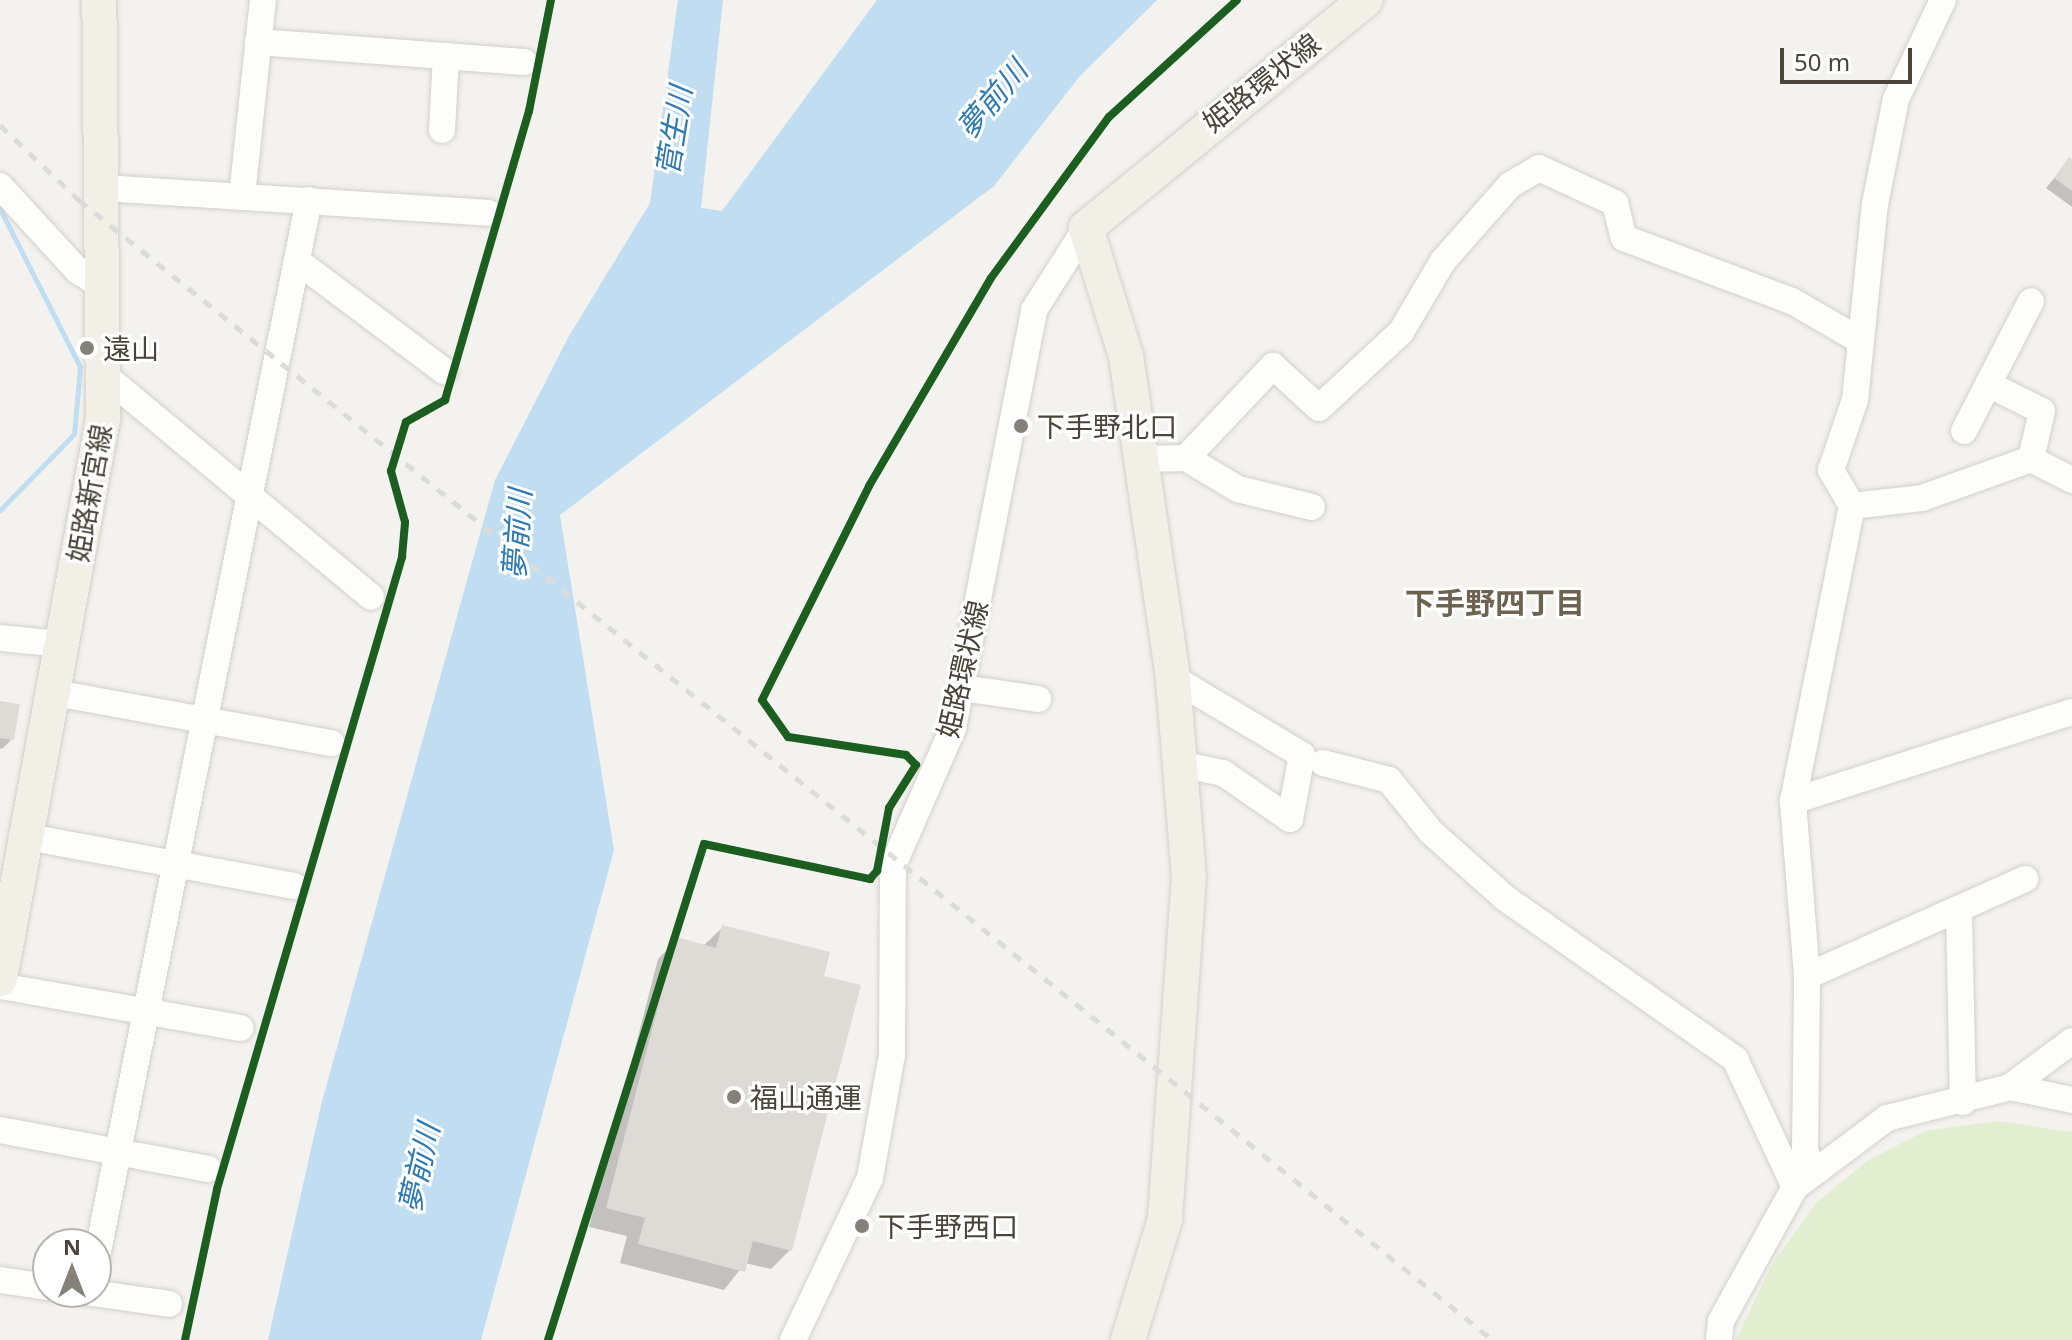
<!DOCTYPE html>
<meta charset="utf-8">
<style>
body{margin:0}
#map{position:relative;width:2072px;height:1340px;overflow:hidden;background:#f4f2ee;font-family:"Noto Sans","Noto Sans JP",sans-serif}
div>[style]{position:absolute}
.green>*{inset:0;background:#e1eecf}
.water>*{inset:0;background:#c0ddf1}
.shadow>*{inset:0;background:#0003}
.stream>*{height:5px;margin:-2.5px;padding:0 2.5px;transform-origin:2.5px;border-radius:2.5px;background:#c0ddf1}
.building>*{inset:0;background:#dedbd6}
.roads{filter:drop-shadow(0 0 2px #d2d0cb) drop-shadow(0 0 2px #d2d0cb)}
.minor>*{height:26px;margin:-13px;padding:0 13px;transform-origin:13px;border-radius:13px;background:#fdfdfc}
.major>*{height:34px;margin:-17px;padding:0 17px;transform-origin:17px;border-radius:17px;background:#f2efe6}
.rail>*{height:5px;margin-top:-2.5px;transform-origin:0;background:repeating-linear-gradient(90deg,#dbdbda 0 10px,transparent 0 20px)}
.cycleway>*{height:8px;margin:-4px;padding:0 4px;transform-origin:4px;border-radius:4px;background:#1b5e20}
.dots>*{width:22px;height:22px;translate:-50% -50%;box-sizing:border-box;border:4px solid #fff;border-radius:50%}
span{translate:-50% -50%;white-space:nowrap;text-align:center;line-height:1.15;-webkit-text-stroke:6px #fff;paint-order:stroke}
.street-label{font-size:28px;color:#4b4439}
.poi-label{font-size:28px;color:#4b4439}
.left{translate:0 -50%;text-align:left}
.water-label{font-size:30px;color:#2e7ab2;font-style:italic}
.neighbourhood-label{font-size:30px;color:#6e6250;font-weight:700}
.north{position:absolute;left:32px;top:1228px;width:80px;height:80px;box-sizing:border-box;background:#fff;border:2px solid #b7b4b0;border-radius:50%;rotate:0deg;font-size:22px;font-weight:700;line-height:32px;text-align:center;color:#4b4439}
.north::after{content:'';display:block;margin:auto;width:28px;height:36px;background:#868178;clip-path:polygon(50% 0,100% 100%,50% 72%,0 100%)}
.scale{position:absolute;left:1780px;top:48px;width:132px;height:36px;box-sizing:border-box;border:4px solid #4b4439;border-top:0;padding-left:10px;font-size:24px;line-height:28px;white-space:nowrap;color:#4b4439;-webkit-text-stroke:6px #fff;paint-order:stroke}
</style>
<div id="map">
<div class="green">
<i style="clip-path:polygon(1997px 1121px,2072px 1132px,2072px 1340px,1736px 1340px,1771px 1266px,1816px 1203px,1867px 1161px,1925px 1131px)"></i>
</div>
<div class="water">
<i style="clip-path:polygon(678px 0,723px 0,701px 208px,722px 211px,877px 0,1157px 0,1080px 76px,994px 186px,560px 515px,614px 850px,481px 1340px,268px 1340px,321px 1105px,495px 480px,569px 336px,650px 203px)"></i>
</div>
<div class="shadow">
<i style="clip-path:polygon(2070px 159px,2072px 159px,2072px 207px,2046px 188px)"></i>
<i style="clip-path:polygon(0 703px,12px 739px,2px 749px,0 748px)"></i>
<i style="clip-path:polygon(723px 927px,822px 977px,790px 1250px,771px 1269px,745px 1263px,724px 1290px,620px 1263px,627px 1236px,589px 1227px,658px 959px,677px 940px,703px 946px)"></i>
</div>
<div class="stream">
<i style="left:0;top:209px;width:177px;rotate:63.1deg"></i>
<i style="left:80px;top:367px;width:67px;rotate:95.1deg"></i>
<i style="left:74px;top:434px;width:106px;rotate:134.2deg"></i>
</div>
<div class="building">
<i style="clip-path:polygon(2069px 157px,2072px 159px,2072px 191px,2054px 178px)"></i>
<i style="clip-path:polygon(0 701px,20px 704px,14px 740px,0 738px)"></i>
<i style="clip-path:polygon(722px 925px,830px 952px,824px 976px,861px 985px,792px 1251px,753px 1241px,745px 1272px,638px 1244px,645px 1218px,606px 1208px,676px 937px,716px 948px)"></i>
</div>
<div class="roads">
<div class="minor">
<i style="left:258px;top:42px;width:267px;rotate:4.3deg"></i>
<i style="left:442px;top:130px;width:74px;rotate:-86.9deg"></i>
<i style="left:0;top:186px;width:114px;rotate:47.5deg"></i>
<i style="left:77px;top:270px;width:33px;rotate:33deg"></i>
<i style="left:105px;top:188px;width:384px;rotate:3.7deg"></i>
<i style="left:242px;top:196px;width:197px;rotate:-83.9deg"></i>
<i style="left:297px;top:261px;width:184px;rotate:36.8deg"></i>
<i style="left:104px;top:375px;width:347px;rotate:39.7deg"></i>
<i style="left:1988px;top:384px;width:60px;rotate:26.6deg"></i>
<i style="left:2042px;top:411px;width:49px;rotate:102.9deg"></i>
<i style="left:2031px;top:459px;width:46px;rotate:27.1deg"></i>
<i style="left:1964px;top:431px;width:146px;rotate:-62.7deg"></i>
<i style="left:1186px;top:458px;width:61px;rotate:30.8deg"></i>
<i style="left:1238px;top:489px;width:76px;rotate:13.7deg"></i>
<i style="left:1141px;top:459px;width:45px;rotate:-1.3deg"></i>
<i style="left:1186px;top:458px;width:127px;rotate:-46.6deg"></i>
<i style="left:1273px;top:366px;width:62px;rotate:42.4deg"></i>
<i style="left:1319px;top:408px;width:112px;rotate:-42.8deg"></i>
<i style="left:1401px;top:332px;width:82px;rotate:-59.4deg"></i>
<i style="left:1443px;top:261px;width:101px;rotate:-48.6deg"></i>
<i style="left:1510px;top:185px;width:34px;rotate:-30deg"></i>
<i style="left:1539px;top:168px;width:84px;rotate:24.7deg"></i>
<i style="left:1615px;top:203px;width:36px;rotate:76deg"></i>
<i style="left:1624px;top:238px;width:179px;rotate:20.6deg"></i>
<i style="left:1792px;top:301px;width:78px;rotate:30.2deg"></i>
<i style="left:1852px;top:506px;width:70px;rotate:-6.5deg"></i>
<i style="left:1922px;top:498px;width:116px;rotate:-19.7deg"></i>
<i style="left:0;top:638px;width:60px;rotate:5.7deg"></i>
<i style="left:1173px;top:678px;width:150px;rotate:30.8deg"></i>
<i style="left:1302px;top:755px;width:65px;rotate:100.6deg"></i>
<i style="left:1290px;top:819px;width:81px;rotate:-145.5deg"></i>
<i style="left:1223px;top:773px;width:44px;rotate:-168.2deg"></i>
<i style="left:962px;top:688px;width:77px;rotate:8.2deg"></i>
<i style="left:50px;top:692px;width:286px;rotate:10.3deg"></i>
<i style="left:1323px;top:763px;width:68px;rotate:14.4deg"></i>
<i style="left:1389px;top:780px;width:67px;rotate:51.1deg"></i>
<i style="left:1431px;top:832px;width:99px;rotate:41.7deg"></i>
<i style="left:1505px;top:898px;width:281px;rotate:35deg"></i>
<i style="left:1735px;top:1059px;width:141px;rotate:64.9deg"></i>
<i style="left:1793px;top:801px;width:293px;rotate:-17.7deg"></i>
<i style="left:22px;top:836px;width:277px;rotate:10.4deg"></i>
<i style="left:1959px;top:912px;width:190px;rotate:88.8deg"></i>
<i style="left:1807px;top:976px;width:239px;rotate:-24deg"></i>
<i style="left:0;top:986px;width:244px;rotate:9.9deg"></i>
<i style="left:2010px;top:1087px;width:77px;rotate:-36.6deg"></i>
<i style="left:0;top:1130px;width:212px;rotate:10.6deg"></i>
<i style="left:1812px;top:1170px;width:21px;rotate:-109deg"></i>
<i style="left:1805px;top:1150px;width:174px;rotate:-89.3deg"></i>
<i style="left:1807px;top:976px;width:176px;rotate:-94.6deg"></i>
<i style="left:1793px;top:801px;width:301px;rotate:-78.7deg"></i>
<i style="left:1852px;top:506px;width:42px;rotate:-120.3deg"></i>
<i style="left:1831px;top:470px;width:74px;rotate:-71.1deg"></i>
<i style="left:1855px;top:400px;width:197px;rotate:-84.2deg"></i>
<i style="left:1875px;top:204px;width:107px;rotate:-78.7deg"></i>
<i style="left:1896px;top:99px;width:110px;rotate:-64.6deg"></i>
<i style="left:96px;top:1261px;width:1082px;rotate:-78.65deg"></i>
<i style="left:0;top:1280px;width:49px;rotate:8.3deg"></i>
<i style="left:85px;top:1292px;width:85px;rotate:8.1deg"></i>
<i style="left:793px;top:1340px;width:179px;rotate:-64.6deg"></i>
<i style="left:870px;top:1178px;width:125px;rotate:-79.9deg"></i>
<i style="left:892px;top:1055px;width:190px;rotate:-89.7deg"></i>
<i style="left:893px;top:865px;width:150px;rotate:-66.3deg"></i>
<i style="left:953px;top:728px;width:426px;rotate:-79deg"></i>
<i style="left:1034px;top:310px;width:97px;rotate:-57.6deg"></i>
<i style="left:1719px;top:1340px;width:19px;rotate:-84deg"></i>
<i style="left:1721px;top:1321px;width:153px;rotate:-61.1deg"></i>
<i style="left:1795px;top:1187px;width:115px;rotate:-36.9deg"></i>
<i style="left:1887px;top:1118px;width:127px;rotate:-14.1deg"></i>
<i style="left:2010px;top:1087px;width:63px;rotate:11.8deg"></i>
</div>
<div class="major">
<i style="left:0;top:979px;width:569px;rotate:-79.58deg"></i>
<i style="left:103px;top:419px;width:419px;rotate:-90.5deg"></i>
<i style="left:1128px;top:1340px;width:127px;rotate:-73deg"></i>
<i style="left:1165px;top:1219px;width:342px;rotate:-86deg"></i>
<i style="left:1189px;top:878px;width:201px;rotate:-94.6deg"></i>
<i style="left:1173px;top:678px;width:325px;rotate:-98.3deg"></i>
<i style="left:1126px;top:356px;width:134px;rotate:-107.4deg"></i>
<i style="left:1086px;top:228px;width:361px;rotate:-39.2deg"></i>
</div>
</div>
<div class="rail">
<i style="left:0;top:125px;width:109px;rotate:43.5deg"></i>
<i style="left:79px;top:200px;width:1816px;rotate:38.88deg"></i>
</div>
<div class="cycleway">
<i style="left:185px;top:1340px;width:154px;rotate:-78deg"></i>
<i style="left:217px;top:1189px;width:659px;rotate:-73.68deg"></i>
<i style="left:402px;top:557px;width:35px;rotate:-85deg"></i>
<i style="left:405px;top:522px;width:53px;rotate:-105.4deg"></i>
<i style="left:391px;top:471px;width:51px;rotate:-73deg"></i>
<i style="left:406px;top:422px;width:45px;rotate:-29.4deg"></i>
<i style="left:445px;top:400px;width:301px;rotate:-73.8deg"></i>
<i style="left:529px;top:111px;width:113px;rotate:-78.8deg"></i>
<i style="left:548px;top:1340px;width:520px;rotate:-72.54deg"></i>
<i style="left:704px;top:844px;width:170px;rotate:11.9deg"></i>
<i style="left:870px;top:879px;width:11px;rotate:-49deg"></i>
<i style="left:877px;top:871px;width:64px;rotate:-79.2deg"></i>
<i style="left:889px;top:808px;width:51px;rotate:-57.9deg"></i>
<i style="left:916px;top:765px;width:14px;rotate:-135deg"></i>
<i style="left:906px;top:755px;width:119px;rotate:-171.3deg"></i>
<i style="left:788px;top:737px;width:45px;rotate:-125.1deg"></i>
<i style="left:762px;top:700px;width:239px;rotate:-63.4deg"></i>
<i style="left:869px;top:486px;width:241px;rotate:-59.6deg"></i>
<i style="left:991px;top:278px;width:200px;rotate:-53.8deg"></i>
<i style="left:1109px;top:117px;width:173px;rotate:-42.4deg"></i>
</div>
<div class="dots">
<i style="left:87px;top:348px;background:#868178"></i>
<i style="left:1021px;top:426px;background:#868178"></i>
<i style="left:734px;top:1097px;background:#868178"></i>
<i style="left:862px;top:1226px;background:#868178"></i>
</div>
<div class="street-label">
<span style="left:1261px;top:82px;rotate:-38deg">姫路環状線</span>
<span style="left:89px;top:493px;rotate:-80deg">姫路新宮線</span>
<span style="left:962px;top:669px;rotate:-77deg">姫路環状線</span>
</div>
<div class="poi-label">
<span class="left" style="left:103px;top:348px">遠山</span>
<span class="left" style="left:1037px;top:426px">下手野北口</span>
<span class="left" style="left:750px;top:1097px">福山通運</span>
<span class="left" style="left:878px;top:1226px">下手野西口</span>
</div>
<div class="water-label">
<span style="left:992px;top:99px;rotate:-50deg">夢前川</span>
<span style="left:674px;top:131px;rotate:-81deg">菅生川</span>
<span style="left:517px;top:534px;rotate:-86deg">夢前川</span>
<span style="left:419px;top:1168px;rotate:-77deg">夢前川</span>
</div>
<div class="neighbourhood-label">
<span style="left:1495px;top:603px">下手野四丁目</span>
</div>
<div class="north">N</div>
<div class="scale">50 m</div>
</div>
